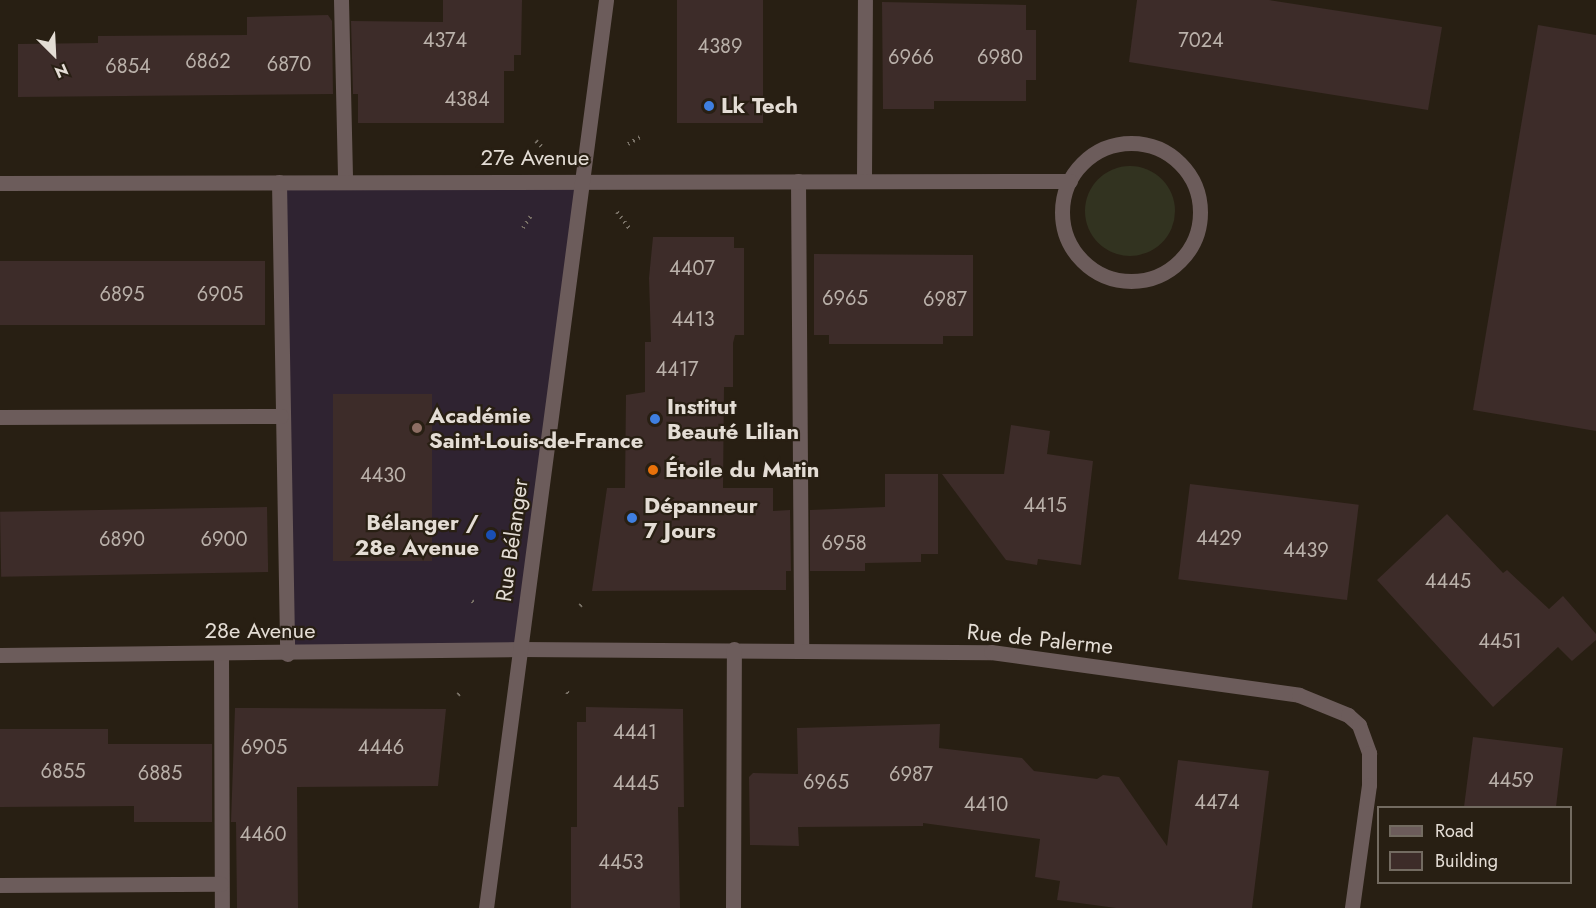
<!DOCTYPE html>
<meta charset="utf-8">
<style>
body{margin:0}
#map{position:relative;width:1596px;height:908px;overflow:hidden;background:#281f13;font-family:Jost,sans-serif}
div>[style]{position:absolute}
.education>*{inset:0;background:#2f2331}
.green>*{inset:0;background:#323320}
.round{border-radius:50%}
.building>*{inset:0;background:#3d2c29;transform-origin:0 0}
.path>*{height:4px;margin-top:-2px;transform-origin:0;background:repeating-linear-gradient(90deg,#797166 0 1.5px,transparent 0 6px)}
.minor>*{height:15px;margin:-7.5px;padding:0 7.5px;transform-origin:7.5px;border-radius:7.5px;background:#6c5c5b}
.minor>.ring{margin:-7.5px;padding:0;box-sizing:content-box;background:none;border:15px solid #6c5c5b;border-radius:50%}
.dots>*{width:16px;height:16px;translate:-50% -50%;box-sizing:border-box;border:3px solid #281f13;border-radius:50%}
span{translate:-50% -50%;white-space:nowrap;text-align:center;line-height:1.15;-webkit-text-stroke:4.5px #281f13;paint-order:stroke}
.number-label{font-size:20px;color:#bab1aa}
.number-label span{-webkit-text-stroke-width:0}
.poi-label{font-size:22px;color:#e4ddd5;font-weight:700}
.left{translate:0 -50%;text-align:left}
.right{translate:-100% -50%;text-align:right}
.street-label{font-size:22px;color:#e4ddd5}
.legend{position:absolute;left:1377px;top:806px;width:195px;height:78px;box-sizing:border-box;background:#281f13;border:2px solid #736b61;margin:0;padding:8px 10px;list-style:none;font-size:18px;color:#e4ddd5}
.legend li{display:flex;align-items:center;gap:12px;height:30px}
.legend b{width:30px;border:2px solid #736b61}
.north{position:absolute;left:24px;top:24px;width:60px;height:60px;-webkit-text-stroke:4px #281f13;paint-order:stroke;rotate:156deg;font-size:16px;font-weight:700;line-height:24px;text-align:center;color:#e4ddd5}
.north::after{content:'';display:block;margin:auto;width:21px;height:27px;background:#e4ddd5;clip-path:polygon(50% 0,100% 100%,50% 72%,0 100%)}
</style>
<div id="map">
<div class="education">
<i style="clip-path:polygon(584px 180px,520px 649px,287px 654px,279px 182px)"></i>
</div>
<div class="green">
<i class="round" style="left:1085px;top:166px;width:90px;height:90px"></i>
</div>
<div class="building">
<i style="clip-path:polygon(443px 0,522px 0,521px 55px,514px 55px,514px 71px,504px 71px,504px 123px,358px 123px,358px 94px,353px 94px,351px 21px,443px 22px)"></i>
<i style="left:677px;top:0;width:86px;height:123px"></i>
<i style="clip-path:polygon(1137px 0,1269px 0,1442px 27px,1428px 110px,1129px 62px)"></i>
<i style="clip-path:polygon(882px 2px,1026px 5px,1026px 30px,1036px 30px,1036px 80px,1026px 80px,1026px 101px,934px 101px,934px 109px,883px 109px)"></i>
<i style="clip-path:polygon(328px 15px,332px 21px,333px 94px,18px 97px,18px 44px,98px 43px,98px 36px,247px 35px,247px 17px)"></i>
<i style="clip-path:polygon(1538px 25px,1596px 35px,1596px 431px,1473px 410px)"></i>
<i style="clip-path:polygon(653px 237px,734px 237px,734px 248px,744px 248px,744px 335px,735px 335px,733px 343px,733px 387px,724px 387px,723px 488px,773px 488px,773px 511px,790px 510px,791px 571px,786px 571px,786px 590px,592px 591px,607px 488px,625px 488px,626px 395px,645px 392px,645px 342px,651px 342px,649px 278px)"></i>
<i style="clip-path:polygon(814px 254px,973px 255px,973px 336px,943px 336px,943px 344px,829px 344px,829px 335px,814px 335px)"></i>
<i style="left:265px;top:261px;width:64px;height:265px;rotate:90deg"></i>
<i style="left:432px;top:394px;width:167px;height:99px;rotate:90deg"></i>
<i style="clip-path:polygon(1011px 425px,1050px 431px,1047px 454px,1093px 461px,1081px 565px,1038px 559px,1037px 565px,1006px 560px,942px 474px,1004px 474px)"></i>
<i style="clip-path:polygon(885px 474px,938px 474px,938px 554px,921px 554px,921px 562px,865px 563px,865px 571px,810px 571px,810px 510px,885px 507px)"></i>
<i style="left:1190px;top:484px;width:170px;height:96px;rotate:7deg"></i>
<i style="left:267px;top:507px;width:65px;height:267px;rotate:89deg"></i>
<i style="clip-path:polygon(1447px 514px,1503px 573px,1507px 570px,1549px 609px,1563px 596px,1596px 634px,1596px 640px,1572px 661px,1558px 647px,1493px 707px,1377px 580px)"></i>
<i style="clip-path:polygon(586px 707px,683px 709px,684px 807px,678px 807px,680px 908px,571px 908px,571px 827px,577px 827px,577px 722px,586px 722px)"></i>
<i style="clip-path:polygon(235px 708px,446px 709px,438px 786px,297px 787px,298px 908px,237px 908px,236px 822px,231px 822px)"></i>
<i style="clip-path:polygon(940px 724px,939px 748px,1022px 758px,1034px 771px,1097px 779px,1103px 775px,1119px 777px,1167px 846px,1178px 760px,1269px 771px,1252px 908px,1116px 908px,1057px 900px,1060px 881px,1035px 877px,1040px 839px,923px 823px,923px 826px,798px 827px,799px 846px,750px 845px,749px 777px,753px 773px,798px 774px,797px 728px)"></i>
<i style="clip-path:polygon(0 729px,108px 729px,108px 744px,212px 744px,212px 822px,134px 822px,134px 806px,0 807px)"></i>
<i style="clip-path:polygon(1473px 737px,1563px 748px,1556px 807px,1464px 807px)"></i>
</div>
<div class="path">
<i style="left:536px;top:141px;width:11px;rotate:45deg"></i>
<i style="left:628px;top:144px;width:16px;rotate:-30deg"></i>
<i style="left:617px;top:212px;width:20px;rotate:53deg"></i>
<i style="left:523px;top:228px;width:17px;rotate:-57deg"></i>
<i style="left:472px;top:601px;width:5px;rotate:37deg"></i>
<i style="left:580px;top:606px;width:4px;rotate:-45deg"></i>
<i style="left:567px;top:692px;width:5px;rotate:53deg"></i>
<i style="left:458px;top:695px;width:4px;rotate:-45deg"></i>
</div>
<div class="minor">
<i style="left:341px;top:0;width:182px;rotate:88.7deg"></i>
<i class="ring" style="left:1062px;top:143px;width:123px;height:123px"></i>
<i style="left:864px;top:180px;width:180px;rotate:-89.7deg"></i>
<i style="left:798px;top:181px;width:469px;rotate:89.6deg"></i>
<i style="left:279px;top:182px;width:472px;rotate:89deg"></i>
<i style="left:0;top:183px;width:1070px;rotate:-0.11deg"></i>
<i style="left:0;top:417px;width:281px;rotate:-0.2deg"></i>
<i style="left:221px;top:654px;width:254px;rotate:89.8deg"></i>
<i style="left:0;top:655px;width:520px;rotate:-0.66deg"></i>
<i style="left:520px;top:649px;width:471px;rotate:0.4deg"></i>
<i style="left:991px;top:652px;width:311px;rotate:7.9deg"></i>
<i style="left:1299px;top:695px;width:53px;rotate:22.2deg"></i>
<i style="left:1348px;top:715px;width:15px;rotate:42deg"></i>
<i style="left:1359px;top:725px;width:30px;rotate:70deg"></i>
<i style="left:1369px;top:753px;width:32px;rotate:90deg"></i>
<i style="left:1369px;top:785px;width:124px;rotate:97.9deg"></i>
<i style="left:0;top:885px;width:221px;rotate:-0.3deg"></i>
<i style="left:486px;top:908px;width:916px;rotate:-82.47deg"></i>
<i style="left:733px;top:908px;width:259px;rotate:-89.8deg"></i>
</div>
<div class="dots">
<i style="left:709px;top:106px;background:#3f7fe0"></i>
<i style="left:655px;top:419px;background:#3f7fe0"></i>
<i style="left:417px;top:428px;background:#8d6e63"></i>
<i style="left:653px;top:470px;background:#e8710a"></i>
<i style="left:632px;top:518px;background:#3f7fe0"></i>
<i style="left:491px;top:535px;background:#1a4fb4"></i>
</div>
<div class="number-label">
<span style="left:445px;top:40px">4374</span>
<span style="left:1201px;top:40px">7024</span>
<span style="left:720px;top:46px">4389</span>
<span style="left:911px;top:57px">6966</span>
<span style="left:1000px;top:57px">6980</span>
<span style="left:208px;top:61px">6862</span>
<span style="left:289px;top:64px">6870</span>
<span style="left:128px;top:66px">6854</span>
<span style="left:467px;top:99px">4384</span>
<span style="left:692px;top:268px">4407</span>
<span style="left:122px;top:294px">6895</span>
<span style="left:220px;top:294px">6905</span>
<span style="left:845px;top:298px">6965</span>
<span style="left:945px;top:299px">6987</span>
<span style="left:693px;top:319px">4413</span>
<span style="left:677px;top:369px">4417</span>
<span style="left:383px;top:475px">4430</span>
<span style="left:1045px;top:505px">4415</span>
<span style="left:1219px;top:538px">4429</span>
<span style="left:122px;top:539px">6890</span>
<span style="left:224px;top:539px">6900</span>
<span style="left:844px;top:543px">6958</span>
<span style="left:1306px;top:550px">4439</span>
<span style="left:1448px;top:581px">4445</span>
<span style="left:1500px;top:641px">4451</span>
<span style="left:635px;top:732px">4441</span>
<span style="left:264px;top:747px">6905</span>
<span style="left:381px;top:747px">4446</span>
<span style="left:63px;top:771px">6855</span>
<span style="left:160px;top:773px">6885</span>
<span style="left:911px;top:774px">6987</span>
<span style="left:1511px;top:780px">4459</span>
<span style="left:826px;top:782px">6965</span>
<span style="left:636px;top:783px">4445</span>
<span style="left:1217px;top:802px">4474</span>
<span style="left:986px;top:804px">4410</span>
<span style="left:263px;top:834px">4460</span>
<span style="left:621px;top:862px">4453</span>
</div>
<div class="poi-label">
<span class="left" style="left:721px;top:106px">Lk Tech</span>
<span class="left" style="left:667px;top:419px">Institut<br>Beauté Lilian</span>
<span class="left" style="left:429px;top:428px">Académie<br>Saint-Louis-de-France</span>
<span class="left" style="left:665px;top:470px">Étoile du Matin</span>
<span class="left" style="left:644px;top:518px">Dépanneur<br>7 Jours</span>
<span class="right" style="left:479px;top:535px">Bélanger /<br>28e Avenue</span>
</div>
<div class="street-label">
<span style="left:535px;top:158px">27e Avenue</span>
<span style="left:512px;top:540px;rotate:-82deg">Rue Bélanger</span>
<span style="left:260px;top:631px">28e Avenue</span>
<span style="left:1040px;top:639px;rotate:6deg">Rue de Palerme</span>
</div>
<ul class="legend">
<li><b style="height:8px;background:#6c5c5b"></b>Road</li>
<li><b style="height:16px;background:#3d2c29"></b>Building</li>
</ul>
<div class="north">N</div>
</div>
